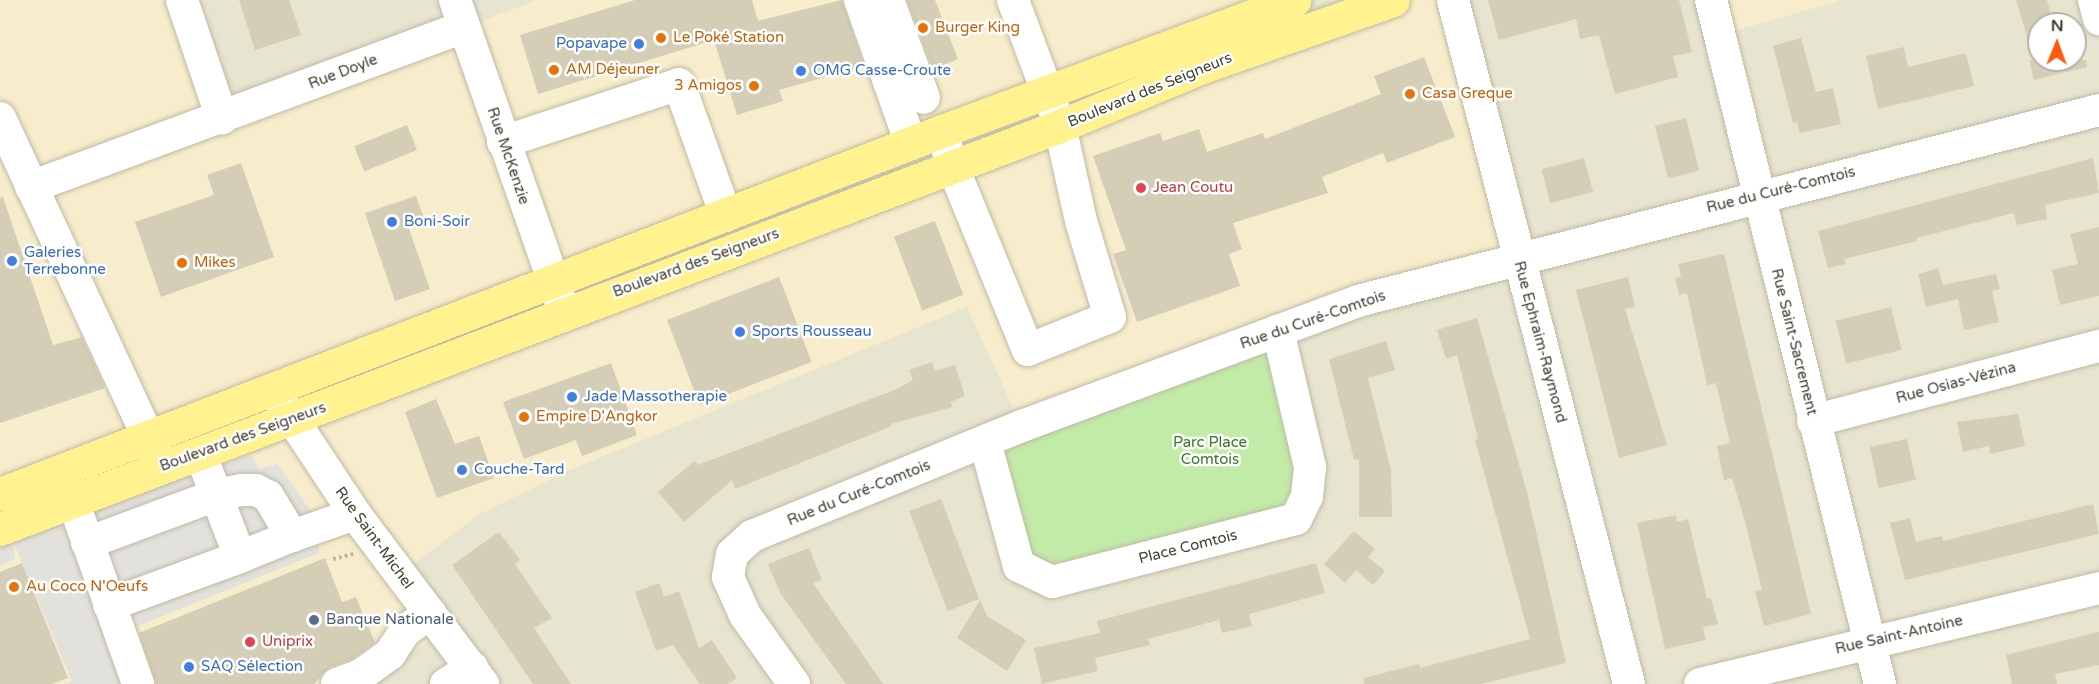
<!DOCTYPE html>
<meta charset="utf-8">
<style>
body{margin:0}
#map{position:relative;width:2099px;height:684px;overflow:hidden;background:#f3f1e2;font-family:"Varela Round",sans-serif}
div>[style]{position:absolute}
.residential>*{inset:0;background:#e7e4d0}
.commercial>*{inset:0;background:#f7eccb}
.green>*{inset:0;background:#c1eba7}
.parking>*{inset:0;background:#e3e1dc}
.building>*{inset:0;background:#d5ceb7;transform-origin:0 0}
.path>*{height:4px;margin-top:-2px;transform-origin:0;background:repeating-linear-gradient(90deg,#c2b994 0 3px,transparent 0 6px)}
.roads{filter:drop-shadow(0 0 2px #bfbaa4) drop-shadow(0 0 2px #bfbaa4)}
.minor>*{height:32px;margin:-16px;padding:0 16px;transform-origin:16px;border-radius:16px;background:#fff}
.major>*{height:33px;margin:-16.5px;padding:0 16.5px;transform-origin:16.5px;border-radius:16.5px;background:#fff28f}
.dots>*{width:16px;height:16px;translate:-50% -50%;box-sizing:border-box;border:3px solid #fff;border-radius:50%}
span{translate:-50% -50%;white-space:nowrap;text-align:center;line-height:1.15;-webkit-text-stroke:5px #fff;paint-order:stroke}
.food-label{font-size:15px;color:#c56008}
.left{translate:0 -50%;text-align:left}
.right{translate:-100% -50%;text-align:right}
.shop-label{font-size:15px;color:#366cbe}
.street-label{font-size:15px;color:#454132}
.health-label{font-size:15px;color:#be3a42}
.park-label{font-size:15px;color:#347a22}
.service-label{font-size:15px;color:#4e5e75}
.north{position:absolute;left:2027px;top:12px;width:60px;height:60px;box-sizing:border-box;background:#fff;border:2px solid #b5b3ad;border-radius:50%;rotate:1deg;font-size:16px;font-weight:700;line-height:24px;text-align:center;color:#454132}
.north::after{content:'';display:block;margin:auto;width:21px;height:27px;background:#ff5b0d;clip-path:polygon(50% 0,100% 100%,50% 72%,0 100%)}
</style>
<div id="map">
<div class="residential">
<i style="clip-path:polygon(evenodd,182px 0,2099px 0,2099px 684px,0 684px,161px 467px,182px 0,2039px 24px,2075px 24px,2075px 60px,2039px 60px,2039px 24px)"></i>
</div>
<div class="commercial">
<i style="clip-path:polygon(0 0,182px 0,223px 118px,537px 0,1271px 0,0 480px)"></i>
<i style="clip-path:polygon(1393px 0,1453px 0,1519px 260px,1019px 421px,967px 307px,570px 470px,480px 514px,399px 575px,448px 635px,333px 684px,0 684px,0 531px)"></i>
<i style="clip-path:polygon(1720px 0,1839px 0,1839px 1px,1727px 33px)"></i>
</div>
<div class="green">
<i style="clip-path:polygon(1278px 331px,1310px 467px,1296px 519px,1052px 582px,1019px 566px,985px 442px)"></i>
</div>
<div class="parking">
<i style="clip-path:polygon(251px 455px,259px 469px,277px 464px,331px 538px,318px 543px,319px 553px,128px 630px,144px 684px,66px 684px,72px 681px,12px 539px,15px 559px,0 566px,0 540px)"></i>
</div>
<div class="building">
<i style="clip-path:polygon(239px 0,289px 0,301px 35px,255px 50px)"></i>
<i style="clip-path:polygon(635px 0,752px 0,758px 21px,842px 0,864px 66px,779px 90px,783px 101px,737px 115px,714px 40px,538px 94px,520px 35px)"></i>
<i style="clip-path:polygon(907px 0,935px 0,958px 59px,933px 69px)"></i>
<i style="clip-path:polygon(1488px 0,1679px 0,1692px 52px,1673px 56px,1678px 77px,1615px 94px,1599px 35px,1580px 39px,1576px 19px,1499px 40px)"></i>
<i style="clip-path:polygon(2016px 0,2047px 0,2052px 18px,2039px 22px,2039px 60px,2086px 60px,2087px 67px,2034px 80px,2029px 60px,2034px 60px)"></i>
<i style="clip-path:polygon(1801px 38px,1816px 92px,1833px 88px,1841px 124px,1800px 133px,1797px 122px,1793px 123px,1773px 46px)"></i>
<i style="clip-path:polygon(1904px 47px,1908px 67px,1966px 53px,1974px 86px,1878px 109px,1866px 56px)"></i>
<i style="clip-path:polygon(1424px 57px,1455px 137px,1387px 163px,1383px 153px,1322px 177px,1328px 193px,1233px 223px,1242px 249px,1229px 254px,1240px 286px,1137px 322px,1113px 254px,1126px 250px,1093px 156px,1160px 133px,1163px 141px,1199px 129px,1207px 152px,1263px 133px,1265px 139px,1381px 94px,1374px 76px)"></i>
<i style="left:1686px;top:118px;width:54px;height:32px;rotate:76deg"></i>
<i style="left:407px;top:125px;width:27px;height:57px;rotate:68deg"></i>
<i style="left:1584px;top:158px;width:35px;height:44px;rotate:75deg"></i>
<i style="clip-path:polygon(2093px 158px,2099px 193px,2045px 205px,2047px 219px,2017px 225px,2014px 213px,1917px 238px,1917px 241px,1844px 259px,1846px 264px,1828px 268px,1818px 231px)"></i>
<i style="clip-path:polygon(241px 163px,274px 257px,161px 297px,135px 222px,214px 195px,207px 175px)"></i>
<i style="clip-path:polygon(416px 196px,425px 221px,408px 226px,430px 289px,395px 301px,365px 213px)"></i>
<i style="clip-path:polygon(3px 197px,53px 345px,82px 337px,105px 388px,0 423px,0 198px)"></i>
<i style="left:935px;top:221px;width:79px;height:44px;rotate:69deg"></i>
<i style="clip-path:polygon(2099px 227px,2099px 296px,2060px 305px,2052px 270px,2078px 264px,2070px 234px)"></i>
<i style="clip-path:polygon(1724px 254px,1811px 614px,1764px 626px,1755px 591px,1762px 590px,1746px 525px,1732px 478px,1724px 480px,1717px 446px,1730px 443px,1716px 383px,1707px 385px,1687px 293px,1679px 295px,1675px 278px,1681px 277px,1678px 264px)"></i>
<i style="clip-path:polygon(1938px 268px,1943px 285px,1996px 274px,2000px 289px,1992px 291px,1999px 322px,1964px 330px,1958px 299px,1926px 307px,1918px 274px)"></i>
<i style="left:779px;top:277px;width:91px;height:120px;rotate:69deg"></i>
<i style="clip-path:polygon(1628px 277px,1635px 307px,1625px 309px,1667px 445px,1619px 458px,1576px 290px)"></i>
<i style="left:1891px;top:307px;width:44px;height:57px;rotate:76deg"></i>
<i style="clip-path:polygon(1477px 318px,1527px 492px,1566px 663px,1481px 684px,1364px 684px,1364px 678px,1419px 664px,1420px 668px,1530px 639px,1475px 440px,1478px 439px,1457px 355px,1446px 359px,1437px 330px)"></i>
<i style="clip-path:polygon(1386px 341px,1395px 370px,1368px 378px,1391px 470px,1392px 517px,1359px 517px,1359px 459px,1354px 460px,1329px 359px)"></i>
<i style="clip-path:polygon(932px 362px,935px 371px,955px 365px,965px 396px,951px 402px,952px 407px,891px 424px,892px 426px,735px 489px,732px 480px,684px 522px,658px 492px,694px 461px,698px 465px,897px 389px,913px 380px,909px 370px)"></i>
<i style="clip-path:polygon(611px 363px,637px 435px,582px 456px,576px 440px,524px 459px,503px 402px)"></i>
<i style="clip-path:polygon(436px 399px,455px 444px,479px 436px,494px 478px,437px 498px,405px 412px)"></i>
<i style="clip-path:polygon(2018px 414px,2025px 446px,1990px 454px,1989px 446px,1963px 452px,1957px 422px)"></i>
<i style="left:1907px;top:439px;width:42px;height:38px;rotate:78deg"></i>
<i style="left:941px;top:499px;width:107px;height:34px;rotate:69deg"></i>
<i style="clip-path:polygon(2093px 504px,2099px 534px,1905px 580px,1890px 523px,1910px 518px,1916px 542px,1942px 536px,1943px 541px)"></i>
<i style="clip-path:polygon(1676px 515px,1677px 522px,1688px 519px,1707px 599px,1711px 598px,1718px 624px,1703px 627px,1706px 640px,1665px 649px,1637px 523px)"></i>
<i style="clip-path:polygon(1354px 531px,1375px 549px,1368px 557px,1385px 571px,1373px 585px,1356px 570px,1345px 583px,1324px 564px)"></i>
<i style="clip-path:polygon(499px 532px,520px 560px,515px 564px,552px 618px,534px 628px,571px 684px,533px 684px,452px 565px)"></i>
<i style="clip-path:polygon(809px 548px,822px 580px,813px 583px,883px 684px,846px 684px,780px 593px,768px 564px)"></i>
<i style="clip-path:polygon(325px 558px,342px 602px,356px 597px,375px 643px,352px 659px,330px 667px,314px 684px,156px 684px,139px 633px)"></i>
<i style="clip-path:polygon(22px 563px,68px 678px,52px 684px,0 684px,0 572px)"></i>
<i style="clip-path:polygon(1316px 563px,1325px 593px,1249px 614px,1252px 626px,1222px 633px,1219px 620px,1148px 639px,1150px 645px,1095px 658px,1098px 671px,1042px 684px,1034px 648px,1100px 633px,1097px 621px)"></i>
<i style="clip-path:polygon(659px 583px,664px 597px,679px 591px,699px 648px,712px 640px,737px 678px,728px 684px,700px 684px,673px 645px,656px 651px,635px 592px)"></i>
<i style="clip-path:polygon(980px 600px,987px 616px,1026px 640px,1007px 671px,957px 638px)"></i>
<i style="clip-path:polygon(2099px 632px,2099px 665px,2055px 674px,2057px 684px,2012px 684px,2006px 655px)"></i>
</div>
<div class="path">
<i style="left:333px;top:559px;width:21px;rotate:-14deg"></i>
</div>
<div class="roads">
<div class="minor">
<i style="left:182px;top:0;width:125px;rotate:71.3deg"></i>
<i style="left:455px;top:0;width:330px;rotate:70.7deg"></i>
<i style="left:860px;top:0;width:153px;rotate:70.5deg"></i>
<i style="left:888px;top:0;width:104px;rotate:69.8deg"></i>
<i style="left:1453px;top:0;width:706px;rotate:75.57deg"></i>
<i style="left:1711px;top:0;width:705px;rotate:76.12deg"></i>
<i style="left:2094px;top:0;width:20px;rotate:75deg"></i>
<i style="left:0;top:118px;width:377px;rotate:65.1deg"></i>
<i style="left:942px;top:131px;width:35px;rotate:74deg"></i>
<i style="left:952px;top:165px;width:200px;rotate:67.7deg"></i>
<i style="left:1028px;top:350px;width:88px;rotate:-21.9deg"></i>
<i style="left:1110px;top:317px;width:100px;rotate:-106.8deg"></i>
<i style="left:1081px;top:221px;width:97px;rotate:-102.5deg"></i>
<i style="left:1060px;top:126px;width:134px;rotate:-110.5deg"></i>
<i style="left:503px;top:142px;width:185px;rotate:-18.2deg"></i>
<i style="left:679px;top:84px;width:140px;rotate:70.4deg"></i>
<i style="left:31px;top:187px;width:462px;rotate:-20.3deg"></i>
<i style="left:277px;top:396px;width:141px;rotate:56.5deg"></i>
<i style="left:355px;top:514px;width:213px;rotate:53deg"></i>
<i style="left:1813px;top:421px;width:296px;rotate:-14.7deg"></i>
<i style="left:985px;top:442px;width:129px;rotate:74.7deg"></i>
<i style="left:1019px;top:566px;width:37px;rotate:26deg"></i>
<i style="left:1052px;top:582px;width:252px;rotate:-14.5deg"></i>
<i style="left:1296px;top:519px;width:25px;rotate:-64deg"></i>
<i style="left:1307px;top:496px;width:29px;rotate:-84deg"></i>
<i style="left:1310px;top:467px;width:140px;rotate:-103.2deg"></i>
<i style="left:73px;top:501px;width:194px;rotate:70.4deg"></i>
<i style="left:87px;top:543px;width:138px;rotate:-20.4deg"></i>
<i style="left:216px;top:495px;width:26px;rotate:-11deg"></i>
<i style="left:242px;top:490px;width:14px"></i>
<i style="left:256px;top:490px;width:13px;rotate:27deg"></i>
<i style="left:268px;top:496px;width:47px;rotate:59deg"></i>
<i style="left:292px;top:536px;width:67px;rotate:-19.2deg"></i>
<i style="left:240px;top:557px;width:56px;rotate:-22deg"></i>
<i style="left:109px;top:605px;width:140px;rotate:-20.1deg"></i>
<i style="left:240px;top:557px;width:111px;rotate:-111deg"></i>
<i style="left:337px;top:684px;width:26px;rotate:-21deg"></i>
<i style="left:361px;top:675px;width:36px;rotate:-36deg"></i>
<i style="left:390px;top:654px;width:27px;rotate:-57deg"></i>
<i style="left:405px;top:631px;width:31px;rotate:-36deg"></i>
<i style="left:446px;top:684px;width:31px;rotate:-32deg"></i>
<i style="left:794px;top:684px;width:85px;rotate:-125.4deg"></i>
<i style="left:745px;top:615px;width:42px;rotate:-114.1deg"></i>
<i style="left:728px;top:577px;width:23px;rotate:-80deg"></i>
<i style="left:732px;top:554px;width:27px;rotate:-42deg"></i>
<i style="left:752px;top:536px;width:292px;rotate:-22.2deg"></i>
<i style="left:1022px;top:426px;width:358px;rotate:-20.4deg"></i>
<i style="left:1358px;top:301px;width:765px;rotate:-14.45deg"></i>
<i style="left:1700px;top:684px;width:410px;rotate:-13.5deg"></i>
</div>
<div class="major">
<i style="left:0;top:494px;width:1010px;rotate:-21.07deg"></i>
<i style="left:942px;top:131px;width:376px;rotate:-20.4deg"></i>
<i style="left:0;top:529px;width:1134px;rotate:-20.82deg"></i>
<i style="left:1060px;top:126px;width:157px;rotate:-22.5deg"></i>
<i style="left:1205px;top:66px;width:199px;rotate:-19.3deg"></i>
</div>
</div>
<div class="dots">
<i style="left:923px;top:28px;background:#e8710a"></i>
<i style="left:661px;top:38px;background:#e8710a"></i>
<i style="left:639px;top:44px;background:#3f7fe0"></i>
<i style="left:554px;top:70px;background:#e8710a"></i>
<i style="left:801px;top:71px;background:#3f7fe0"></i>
<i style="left:754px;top:86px;background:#e8710a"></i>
<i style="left:1410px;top:94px;background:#e8710a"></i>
<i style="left:1141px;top:188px;background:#e0444e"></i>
<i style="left:392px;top:222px;background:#3f7fe0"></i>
<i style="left:12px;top:261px;background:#3f7fe0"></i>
<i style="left:182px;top:263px;background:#e8710a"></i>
<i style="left:740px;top:332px;background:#3f7fe0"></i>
<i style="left:572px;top:397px;background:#3f7fe0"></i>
<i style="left:524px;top:417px;background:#e8710a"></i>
<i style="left:462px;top:470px;background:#3f7fe0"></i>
<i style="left:14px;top:587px;background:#e8710a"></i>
<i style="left:314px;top:620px;background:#5c6f8a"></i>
<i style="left:250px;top:642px;background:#e0444e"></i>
<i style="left:189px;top:667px;background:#3f7fe0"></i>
</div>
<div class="food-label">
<span class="left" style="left:935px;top:28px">Burger King</span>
<span class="left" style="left:673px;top:38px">Le Poké Station</span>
<span class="left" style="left:566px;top:70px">AM Déjeuner</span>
<span class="right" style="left:742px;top:86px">3 Amigos</span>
<span class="left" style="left:1422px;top:94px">Casa Greque</span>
<span class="left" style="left:194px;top:263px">Mikes</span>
<span class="left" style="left:536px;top:417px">Empire D'Angkor</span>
<span class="left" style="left:26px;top:587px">Au Coco N'Oeufs</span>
</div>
<div class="shop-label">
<span class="right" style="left:627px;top:44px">Popavape</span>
<span class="left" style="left:813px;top:71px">OMG Casse-Croute</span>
<span class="left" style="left:404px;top:222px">Boni-Soir</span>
<span class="left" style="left:24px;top:261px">Galeries<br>Terrebonne</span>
<span class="left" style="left:752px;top:332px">Sports Rousseau</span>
<span class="left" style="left:584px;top:397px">Jade Massotherapie</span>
<span class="left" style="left:474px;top:470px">Couche-Tard</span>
<span class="left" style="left:201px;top:667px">SAQ Sélection</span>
</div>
<div class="street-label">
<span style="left:343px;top:72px;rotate:-21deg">Rue Doyle</span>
<span style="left:1150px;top:90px;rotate:-22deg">Boulevard des Seigneurs</span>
<span style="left:508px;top:156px;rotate:71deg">Rue McKenzie</span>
<span style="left:1781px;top:190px;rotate:-14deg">Rue du Curé-Comtois</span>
<span style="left:696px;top:263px;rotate:-20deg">Boulevard des Seigneurs</span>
<span style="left:1313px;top:320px;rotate:-19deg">Rue du Curé-Comtois</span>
<span style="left:1540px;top:342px;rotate:75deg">Rue Ephraim-Raymond</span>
<span style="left:1794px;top:342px;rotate:76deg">Rue Saint-Sacrement</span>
<span style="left:1956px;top:383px;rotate:-15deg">Rue Osias-Vézina</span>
<span style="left:243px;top:437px;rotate:-20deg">Boulevard des Seigneurs</span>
<span style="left:859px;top:493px;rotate:-22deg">Rue du Curé-Comtois</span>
<span style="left:374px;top:538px;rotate:54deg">Rue Saint-Michel</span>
<span style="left:1188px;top:547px;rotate:-14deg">Place Comtois</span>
<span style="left:1899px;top:635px;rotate:-13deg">Rue Saint-Antoine</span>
</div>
<div class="health-label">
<span class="left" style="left:1153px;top:188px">Jean Coutu</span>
<span class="left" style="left:262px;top:642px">Uniprix</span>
</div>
<div class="park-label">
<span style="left:1210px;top:451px">Parc Place<br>Comtois</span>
</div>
<div class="service-label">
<span class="left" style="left:326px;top:620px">Banque Nationale</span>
</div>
<div class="north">N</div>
</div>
